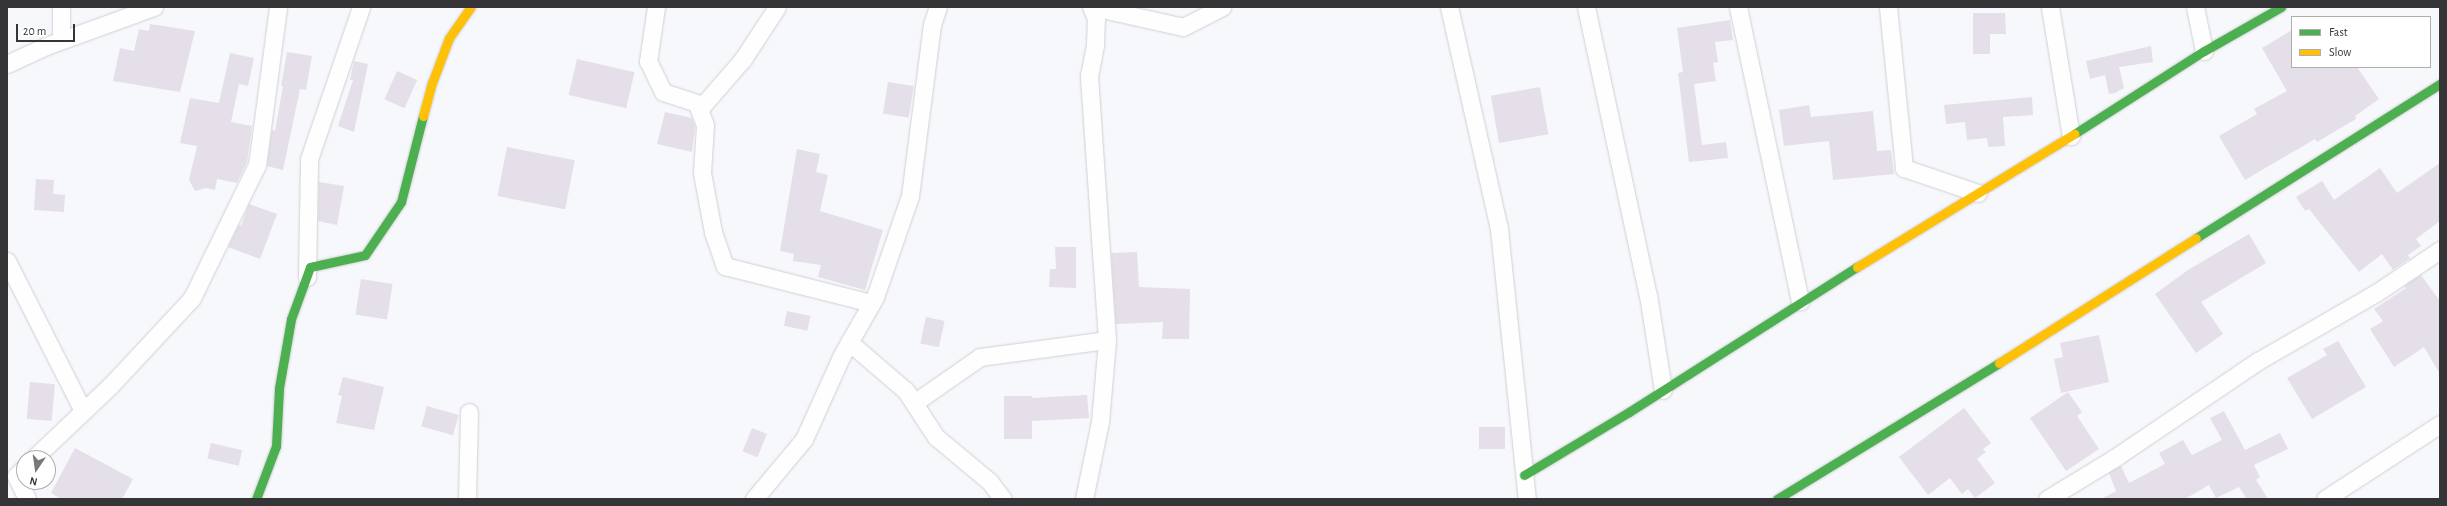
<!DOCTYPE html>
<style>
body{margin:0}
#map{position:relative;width:2447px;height:506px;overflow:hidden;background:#f7f8fc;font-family:"Alegreya Sans",sans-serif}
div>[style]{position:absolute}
.building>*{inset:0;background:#e4dfe8;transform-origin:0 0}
.roads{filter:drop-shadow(0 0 1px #d0d0d3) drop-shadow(0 0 1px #d0d0d3)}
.street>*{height:17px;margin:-8.5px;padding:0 8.5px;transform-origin:8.5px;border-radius:8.5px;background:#fefeff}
.fast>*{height:9px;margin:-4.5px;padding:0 4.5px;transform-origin:4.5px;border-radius:4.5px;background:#4caf50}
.slow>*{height:9px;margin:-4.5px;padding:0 4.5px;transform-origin:4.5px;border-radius:4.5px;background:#ffc107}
span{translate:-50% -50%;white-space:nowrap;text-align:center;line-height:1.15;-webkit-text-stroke:3.5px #fff;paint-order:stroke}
.frame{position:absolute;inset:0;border:8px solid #353538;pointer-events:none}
.legend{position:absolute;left:2291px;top:16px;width:140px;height:52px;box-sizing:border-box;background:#fff;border:1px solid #aeaeaf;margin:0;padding:5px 7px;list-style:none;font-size:12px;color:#353538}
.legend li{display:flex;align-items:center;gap:8px;height:20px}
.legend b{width:20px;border:1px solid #aeaeaf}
.north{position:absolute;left:16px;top:450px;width:40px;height:40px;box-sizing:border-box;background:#fff;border:1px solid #aeaeaf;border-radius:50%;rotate:193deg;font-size:11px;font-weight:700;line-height:16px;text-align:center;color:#353538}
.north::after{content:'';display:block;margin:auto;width:14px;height:18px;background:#79797d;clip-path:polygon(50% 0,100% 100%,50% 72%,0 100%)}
.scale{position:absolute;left:16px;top:24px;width:59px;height:18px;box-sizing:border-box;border:2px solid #353538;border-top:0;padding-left:5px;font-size:12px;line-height:14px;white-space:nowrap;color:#353538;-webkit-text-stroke:3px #fff;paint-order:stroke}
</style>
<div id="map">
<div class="building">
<i style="clip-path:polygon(1973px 13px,2005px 13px,2006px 34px,1990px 34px,1990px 54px,1973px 54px)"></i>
<i style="clip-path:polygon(1730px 20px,1733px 40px,1715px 42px,1718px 62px,1713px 63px,1716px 81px,1694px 84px,1702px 145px,1726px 142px,1728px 158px,1689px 162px,1678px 73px,1683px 72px,1677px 28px)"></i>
<i style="clip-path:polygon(150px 24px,195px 31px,180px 92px,113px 81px,120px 48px,134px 51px,139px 29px,149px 31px)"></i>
<i style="clip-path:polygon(2292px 30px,2292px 67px,2357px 67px,2379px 99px,2355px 116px,2356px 119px,2317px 142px,2315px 139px,2245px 180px,2219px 136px,2257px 114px,2254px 109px,2287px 91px,2262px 48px)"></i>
<i style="clip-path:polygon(2151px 46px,2153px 62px,2119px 67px,2124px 88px,2115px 93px,2109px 94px,2105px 75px,2090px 79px,2086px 61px)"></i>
<i style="clip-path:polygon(287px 52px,312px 56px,306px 90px,300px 89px,283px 170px,267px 166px,272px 130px,275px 131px,283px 86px,281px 86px)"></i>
<i style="clip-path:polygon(230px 53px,254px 58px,248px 86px,239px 84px,231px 122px,252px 126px,247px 162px,237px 183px,217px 179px,215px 190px,206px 188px,195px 191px,189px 180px,197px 146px,180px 143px,190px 98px,219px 103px)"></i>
<i style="left:577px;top:59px;width:59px;height:37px;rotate:13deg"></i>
<i style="clip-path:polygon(354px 61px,368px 64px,354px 132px,338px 126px,353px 80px,350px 80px)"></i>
<i style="left:397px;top:71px;width:22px;height:31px;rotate:24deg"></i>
<i style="left:888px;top:82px;width:26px;height:32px;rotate:9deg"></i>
<i style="left:1540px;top:87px;width:48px;height:50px;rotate:80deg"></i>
<i style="clip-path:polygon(2032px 97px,2033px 115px,2003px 117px,2005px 146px,1988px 147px,1987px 138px,1967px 140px,1965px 122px,1946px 124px,1944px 105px)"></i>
<i style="clip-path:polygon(1809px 105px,1811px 117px,1873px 111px,1877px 151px,1891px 150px,1894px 174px,1833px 180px,1829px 141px,1784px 146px,1779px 110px)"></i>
<i style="clip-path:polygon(665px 112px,692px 118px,695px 127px,692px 152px,657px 144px)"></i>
<i style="left:507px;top:147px;width:69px;height:50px;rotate:11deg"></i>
<i style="clip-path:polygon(797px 149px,820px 154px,816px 172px,828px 175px,820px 211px,883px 230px,865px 290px,818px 277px,821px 265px,793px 261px,794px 254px,780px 251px)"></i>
<i style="clip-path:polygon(2440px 163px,2440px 221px,2416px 239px,2421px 246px,2408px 255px,2410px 258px,2393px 270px,2382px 254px,2359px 272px,2309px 209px,2305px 211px,2296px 197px,2322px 181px,2334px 200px,2380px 168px,2397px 193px)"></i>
<i style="clip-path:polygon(36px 179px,54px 180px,53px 194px,65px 195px,64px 212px,34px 210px)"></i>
<i style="clip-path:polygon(319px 182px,344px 186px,337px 225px,318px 221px)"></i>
<i style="clip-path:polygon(249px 204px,277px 214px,260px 259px,228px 247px,239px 225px,241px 226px)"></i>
<i style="clip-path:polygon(2249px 234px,2266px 263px,2201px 302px,2223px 334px,2196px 353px,2155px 294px,2188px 270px)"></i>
<i style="clip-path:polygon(1055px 247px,1076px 247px,1076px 288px,1049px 287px,1050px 269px,1056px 269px)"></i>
<i style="clip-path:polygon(1137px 252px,1139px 287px,1190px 289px,1189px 339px,1162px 339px,1163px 322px,1116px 324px,1111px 253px)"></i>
<i style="clip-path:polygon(2421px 275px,2440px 301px,2440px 374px,2424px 347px,2394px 367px,2370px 329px,2383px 321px,2374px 309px,2406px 288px,2404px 286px)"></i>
<i style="left:361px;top:279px;width:32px;height:36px;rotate:9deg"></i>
<i style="left:787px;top:311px;width:24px;height:15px;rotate:12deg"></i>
<i style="left:926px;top:317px;width:19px;height:27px;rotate:12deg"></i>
<i style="clip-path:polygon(2099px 335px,2109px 382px,2061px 393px,2054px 359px,2063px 357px,2060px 343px)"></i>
<i style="clip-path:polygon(2338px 341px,2366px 387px,2312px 419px,2287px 378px,2327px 355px,2323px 349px)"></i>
<i style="clip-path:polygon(343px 377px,384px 387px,374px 430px,336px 423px,342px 396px,338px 395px)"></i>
<i style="left:30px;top:382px;width:25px;height:37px;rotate:5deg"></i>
<i style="clip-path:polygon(2068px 392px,2082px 412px,2077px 416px,2099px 449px,2066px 471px,2030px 418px)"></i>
<i style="clip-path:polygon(1087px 395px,1089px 418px,1032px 421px,1032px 439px,1004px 439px,1004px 396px,1032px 396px,1032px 398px)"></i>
<i style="left:427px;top:406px;width:33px;height:21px;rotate:16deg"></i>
<i style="clip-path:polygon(1964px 408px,1991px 443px,1983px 449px,1986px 452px,1977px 459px,1995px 483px,1975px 498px,1968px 489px,1962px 494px,1950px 478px,1928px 495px,1899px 457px)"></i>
<i style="clip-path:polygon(2224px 411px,2245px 450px,2280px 433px,2288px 449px,2254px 465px,2260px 477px,2256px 480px,2268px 499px,2247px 499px,2239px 487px,2216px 498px,2209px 485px,2185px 499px,2101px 499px,2116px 491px,2109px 473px,2121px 466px,2129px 483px,2165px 464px,2159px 453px,2183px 440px,2192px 455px,2222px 440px,2210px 418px)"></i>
<i style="left:1479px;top:427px;width:26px;height:22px"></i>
<i style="left:752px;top:428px;width:16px;height:25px;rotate:22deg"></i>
<i style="left:211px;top:443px;width:32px;height:16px;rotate:13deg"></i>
<i style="clip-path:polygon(75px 448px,133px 479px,122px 499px,61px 499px,51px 493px)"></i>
</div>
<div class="roads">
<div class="street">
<i style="left:656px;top:7px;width:55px;rotate:98.4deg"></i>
<i style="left:648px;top:61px;width:34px;rotate:64deg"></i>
<i style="left:663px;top:92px;width:42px;rotate:18deg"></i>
<i style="left:703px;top:105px;width:61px;rotate:-49deg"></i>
<i style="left:743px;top:59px;width:62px;rotate:-56.8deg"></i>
<i style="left:1093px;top:7px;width:92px;rotate:12.5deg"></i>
<i style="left:1183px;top:27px;width:44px;rotate:-27.1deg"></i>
<i style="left:1449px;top:7px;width:228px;rotate:77.3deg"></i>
<i style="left:1499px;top:229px;width:271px;rotate:84.1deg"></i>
<i style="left:1586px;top:7px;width:295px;rotate:77.9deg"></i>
<i style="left:1648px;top:295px;width:96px;rotate:81deg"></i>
<i style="left:1738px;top:7px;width:301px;rotate:78.1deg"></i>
<i style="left:1888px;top:7px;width:162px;rotate:84.3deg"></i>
<i style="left:1904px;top:168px;width:78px;rotate:18.7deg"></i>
<i style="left:2050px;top:7px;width:131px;rotate:80.8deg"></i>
<i style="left:2195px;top:7px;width:45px;rotate:78.4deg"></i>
<i style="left:61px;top:40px;width:33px;rotate:-90deg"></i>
<i style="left:7px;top:64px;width:43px;rotate:-24.8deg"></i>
<i style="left:46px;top:46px;width:115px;rotate:-19.9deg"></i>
<i style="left:697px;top:104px;width:22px;rotate:69deg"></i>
<i style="left:705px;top:125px;width:48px;rotate:93.6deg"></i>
<i style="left:702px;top:173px;width:60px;rotate:79.4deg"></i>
<i style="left:713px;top:232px;width:36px;rotate:71deg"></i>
<i style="left:725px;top:266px;width:151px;rotate:14.2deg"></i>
<i style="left:7px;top:261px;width:168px;rotate:63.1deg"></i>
<i style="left:307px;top:277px;width:118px;rotate:-89deg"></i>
<i style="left:309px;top:159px;width:161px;rotate:-71.1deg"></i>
<i style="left:849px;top:342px;width:75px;rotate:40.7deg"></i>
<i style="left:906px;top:391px;width:55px;rotate:56.9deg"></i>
<i style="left:936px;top:437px;width:70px;rotate:39.8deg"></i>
<i style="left:990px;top:482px;width:21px;rotate:53deg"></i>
<i style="left:914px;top:403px;width:80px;rotate:-34.9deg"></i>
<i style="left:980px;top:357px;width:128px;rotate:-7.6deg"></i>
<i style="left:34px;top:458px;width:105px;rotate:-43.5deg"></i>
<i style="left:110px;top:386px;width:120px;rotate:-47deg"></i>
<i style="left:192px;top:298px;width:148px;rotate:-64deg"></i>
<i style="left:257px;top:165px;width:159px;rotate:-82.4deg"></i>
<i style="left:24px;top:468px;width:11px;rotate:135deg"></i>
<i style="left:16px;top:476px;width:25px;rotate:64deg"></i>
<i style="left:467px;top:499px;width:87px;rotate:-88.7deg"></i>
<i style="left:754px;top:499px;width:78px;rotate:-50.2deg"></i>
<i style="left:804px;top:439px;width:90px;rotate:-65.7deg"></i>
<i style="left:841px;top:357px;width:69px;rotate:-60.5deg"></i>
<i style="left:875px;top:297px;width:107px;rotate:-70.9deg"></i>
<i style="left:910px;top:196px;width:172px;rotate:-82.7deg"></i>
<i style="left:932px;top:25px;width:19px;rotate:-72deg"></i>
<i style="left:1084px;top:499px;width:79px;rotate:-78.3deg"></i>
<i style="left:1100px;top:422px;width:82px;rotate:-85.1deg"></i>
<i style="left:1107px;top:340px;width:265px;rotate:-93.9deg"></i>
<i style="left:1089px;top:76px;width:32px;rotate:-79deg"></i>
<i style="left:1095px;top:45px;width:27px;rotate:-88deg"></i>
<i style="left:1096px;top:18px;width:12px;rotate:-114deg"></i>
<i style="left:2047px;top:499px;width:81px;rotate:-31.3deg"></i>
<i style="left:2116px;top:457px;width:171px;rotate:-34.1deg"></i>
<i style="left:2258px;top:361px;width:136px;rotate:-30deg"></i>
<i style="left:2376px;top:293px;width:77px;rotate:-33.9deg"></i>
<i style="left:2325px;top:499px;width:137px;rotate:-33.1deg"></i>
</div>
<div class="fast">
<i style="left:2074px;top:134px;width:154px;rotate:-32.6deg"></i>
<i style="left:2204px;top:51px;width:89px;rotate:-29.7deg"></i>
<i style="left:2196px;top:238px;width:289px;rotate:-32.3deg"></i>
<i style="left:1524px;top:475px;width:122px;rotate:-31deg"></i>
<i style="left:1629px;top:412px;width:270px;rotate:-32.5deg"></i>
<i style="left:256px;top:499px;width:57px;rotate:-69.3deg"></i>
<i style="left:276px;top:446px;width:58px;rotate:-87deg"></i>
<i style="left:279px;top:388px;width:70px;rotate:-80.1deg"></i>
<i style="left:291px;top:319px;width:55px;rotate:-69.9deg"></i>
<i style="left:310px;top:267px;width:56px;rotate:-12.3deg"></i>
<i style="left:365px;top:255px;width:64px;rotate:-55.8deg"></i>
<i style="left:401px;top:202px;width:89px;rotate:-75.7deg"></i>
<i style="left:1777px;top:499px;width:260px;rotate:-31.5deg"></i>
</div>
<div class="slow">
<i style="left:423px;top:116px;width:34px;rotate:-75deg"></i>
<i style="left:432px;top:83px;width:48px;rotate:-69.3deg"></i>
<i style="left:449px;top:38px;width:38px;rotate:-55deg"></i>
<i style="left:1857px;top:267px;width:255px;rotate:-31.5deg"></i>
<i style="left:1999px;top:363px;width:233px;rotate:-32.4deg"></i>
</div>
</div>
<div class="frame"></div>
<ul class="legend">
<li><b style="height:5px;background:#4caf50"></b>Fast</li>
<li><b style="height:5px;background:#ffc107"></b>Slow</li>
</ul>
<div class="north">N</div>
<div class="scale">20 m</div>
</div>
